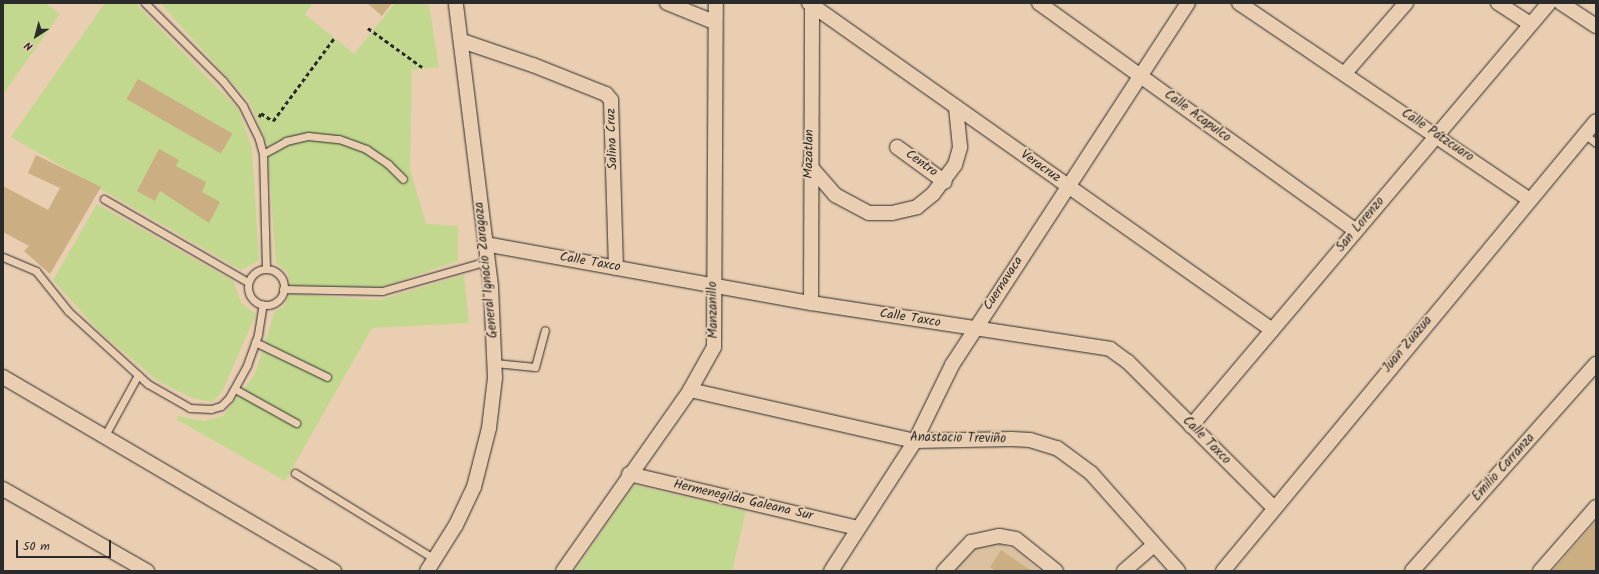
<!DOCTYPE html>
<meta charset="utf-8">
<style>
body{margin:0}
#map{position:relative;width:1599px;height:574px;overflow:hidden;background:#e9ceb1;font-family:Kalam,sans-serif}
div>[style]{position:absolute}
.built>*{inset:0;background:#dcc1a1}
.green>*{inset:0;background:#c2d88e}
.building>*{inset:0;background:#cbae82;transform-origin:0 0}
.path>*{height:2.5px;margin-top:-1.25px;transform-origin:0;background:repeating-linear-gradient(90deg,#2b2b2b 0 4px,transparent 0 7px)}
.roads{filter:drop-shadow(0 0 1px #2b2b2b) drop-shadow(0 0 1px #2b2b2b)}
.lane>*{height:7px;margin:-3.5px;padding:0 3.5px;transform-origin:3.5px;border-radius:3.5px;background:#e9ceb1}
.lane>.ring{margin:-3.5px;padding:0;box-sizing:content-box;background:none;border:7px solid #e9ceb1;border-radius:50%}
.street>*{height:14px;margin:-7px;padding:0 7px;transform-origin:7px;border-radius:7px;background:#e9ceb1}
span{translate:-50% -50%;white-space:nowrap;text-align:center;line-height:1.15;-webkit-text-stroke:4px #e9ceb1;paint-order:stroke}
.street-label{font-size:13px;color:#2b2b2b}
.frame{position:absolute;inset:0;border:4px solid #2b2b2b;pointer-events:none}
.north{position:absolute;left:16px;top:16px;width:40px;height:40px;-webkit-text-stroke:3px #e9ceb1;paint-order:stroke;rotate:216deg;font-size:11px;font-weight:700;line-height:16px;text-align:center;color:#2b2b2b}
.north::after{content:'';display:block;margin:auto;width:14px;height:18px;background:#2b2b2b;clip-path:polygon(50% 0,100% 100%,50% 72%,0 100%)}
.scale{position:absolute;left:16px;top:540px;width:95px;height:18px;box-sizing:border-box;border:2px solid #2b2b2b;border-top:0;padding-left:5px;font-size:12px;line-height:14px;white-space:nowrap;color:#2b2b2b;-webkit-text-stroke:3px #e9ceb1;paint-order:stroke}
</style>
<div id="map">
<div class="built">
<i style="clip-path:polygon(1000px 544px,1017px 551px,1040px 571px,951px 571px,955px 563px,978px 545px)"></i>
</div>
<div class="green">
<i style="clip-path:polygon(3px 3px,45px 3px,60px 14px,3px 94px)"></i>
<i style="clip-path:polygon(105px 3px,135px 3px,238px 109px,252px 148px,259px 261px,241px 270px,11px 137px)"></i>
<i style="clip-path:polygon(160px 3px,313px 3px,305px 14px,354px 54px,395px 3px,429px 5px,439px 67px,412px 70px,410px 169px,426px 224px,458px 226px,458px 261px,378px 288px,291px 286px,288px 273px,276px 263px,267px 143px,249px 101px)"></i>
<i style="clip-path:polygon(97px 204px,233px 281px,241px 302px,256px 314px,222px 392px,212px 402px,192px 398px,158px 381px,99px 331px,53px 280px)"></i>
<i style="clip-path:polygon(464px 275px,469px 323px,372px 328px,285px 481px,176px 419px,178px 416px,204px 421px,223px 416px,255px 374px,275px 311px,284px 307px,290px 294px,379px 300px)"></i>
<i style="clip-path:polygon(634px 485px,746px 511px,732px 571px,575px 571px)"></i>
</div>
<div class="building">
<i style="clip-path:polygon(367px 3px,392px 3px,382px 16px)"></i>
<i style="left:138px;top:79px;width:109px;height:23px;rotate:30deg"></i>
<i style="clip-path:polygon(159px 149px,179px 160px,176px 166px,206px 182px,202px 192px,220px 202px,209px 223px,160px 191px,155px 201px,137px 191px)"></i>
<i style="clip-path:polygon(36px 155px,101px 187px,50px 274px,24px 251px,29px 246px,3px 232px,3px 186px,48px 210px,60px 188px,28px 173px)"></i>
<i style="clip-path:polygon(1596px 521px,1596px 571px,1552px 571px)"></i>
<i style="clip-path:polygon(1001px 550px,1032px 571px,996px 571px,990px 567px)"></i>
</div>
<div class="path">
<i style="left:368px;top:28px;width:67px;rotate:35.8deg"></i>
<i style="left:259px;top:117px;width:4px;rotate:-63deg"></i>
<i style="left:261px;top:113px;width:14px;rotate:34deg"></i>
<i style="left:273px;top:121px;width:104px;rotate:-53.6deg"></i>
</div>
<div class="roads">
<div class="lane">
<i style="left:145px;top:3px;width:110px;rotate:45deg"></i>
<i style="left:223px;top:81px;width:32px;rotate:51deg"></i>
<i style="left:243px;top:106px;width:37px;rotate:64deg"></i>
<i style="left:259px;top:139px;width:16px;rotate:75deg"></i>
<i style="left:263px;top:154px;width:115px;rotate:88.5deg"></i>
<i style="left:1584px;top:134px;width:15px;rotate:37deg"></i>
<i style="left:263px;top:154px;width:26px;rotate:-29deg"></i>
<i style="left:286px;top:141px;width:23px;rotate:-13deg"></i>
<i style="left:308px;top:136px;width:31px;rotate:6deg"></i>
<i style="left:339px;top:139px;width:29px;rotate:20deg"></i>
<i style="left:366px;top:149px;width:27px;rotate:34deg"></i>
<i style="left:388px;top:164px;width:21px;rotate:45deg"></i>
<i style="left:104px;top:199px;width:166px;rotate:30deg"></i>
<i style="left:3px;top:257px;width:36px;rotate:23deg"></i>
<i style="left:36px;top:271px;width:51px;rotate:51.3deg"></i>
<i style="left:68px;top:311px;width:108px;rotate:42.4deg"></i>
<i style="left:148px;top:384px;width:48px;rotate:29.7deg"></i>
<i style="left:190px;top:408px;width:21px;rotate:3deg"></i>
<i style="left:211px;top:409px;width:10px;rotate:-17deg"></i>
<i style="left:221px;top:406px;width:11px;rotate:-45deg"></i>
<i style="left:229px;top:398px;width:38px;rotate:-61deg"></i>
<i style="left:247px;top:365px;width:33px;rotate:-70deg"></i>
<i style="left:258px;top:334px;width:30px;rotate:-81deg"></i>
<i class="ring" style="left:248px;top:269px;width:29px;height:29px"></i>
<i style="left:283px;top:289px;width:99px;rotate:1.2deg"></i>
<i style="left:382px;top:291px;width:109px;rotate:-15.9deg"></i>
<i style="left:255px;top:342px;width:80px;rotate:25.9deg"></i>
<i style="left:495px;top:363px;width:40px;rotate:5.7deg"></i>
<i style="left:535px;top:367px;width:38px;rotate:-75deg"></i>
<i style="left:235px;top:389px;width:70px;rotate:29.1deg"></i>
<i style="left:104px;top:437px;width:71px;rotate:-61.3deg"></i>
<i style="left:295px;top:473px;width:164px;rotate:31.6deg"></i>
</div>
<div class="street">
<i style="left:667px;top:3px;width:51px;rotate:22deg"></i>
<i style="left:809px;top:3px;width:567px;rotate:35.23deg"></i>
<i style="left:1039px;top:3px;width:390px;rotate:35.7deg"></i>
<i style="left:1239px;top:3px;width:350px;rotate:34.1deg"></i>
<i style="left:1498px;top:3px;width:37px;rotate:33deg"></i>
<i style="left:1561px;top:3px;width:42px;rotate:33.3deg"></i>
<i style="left:462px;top:41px;width:75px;rotate:18.7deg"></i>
<i style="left:533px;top:65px;width:79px;rotate:21.7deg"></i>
<i style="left:606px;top:94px;width:8px;rotate:50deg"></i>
<i style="left:611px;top:100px;width:168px;rotate:88.3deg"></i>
<i style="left:1345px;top:73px;width:93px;rotate:-48.9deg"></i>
<i style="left:897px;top:147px;width:59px;rotate:36.1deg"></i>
<i style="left:810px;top:166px;width:38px;rotate:49deg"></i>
<i style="left:835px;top:195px;width:38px;rotate:28deg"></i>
<i style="left:869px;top:213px;width:23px"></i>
<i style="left:892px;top:213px;width:26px;rotate:-13deg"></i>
<i style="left:917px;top:207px;width:21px;rotate:-39deg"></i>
<i style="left:933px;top:194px;width:36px;rotate:-53deg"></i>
<i style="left:955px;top:165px;width:19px;rotate:-74deg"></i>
<i style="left:960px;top:147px;width:40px;rotate:-95.7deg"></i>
<i style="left:485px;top:244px;width:331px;rotate:10.3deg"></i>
<i style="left:811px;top:303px;width:303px;rotate:8.7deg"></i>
<i style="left:1110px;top:349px;width:22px;rotate:36deg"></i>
<i style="left:1128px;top:362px;width:205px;rotate:45deg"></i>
<i style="left:811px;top:303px;width:298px;rotate:-89.8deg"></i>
<i style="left:3px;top:377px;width:384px;rotate:30.4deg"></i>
<i style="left:690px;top:390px;width:231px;rotate:12.8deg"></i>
<i style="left:915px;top:441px;width:97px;rotate:-1.2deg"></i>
<i style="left:1012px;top:439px;width:18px;rotate:3deg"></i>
<i style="left:1030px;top:440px;width:28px;rotate:17deg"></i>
<i style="left:1057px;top:448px;width:42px;rotate:36.3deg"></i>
<i style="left:1091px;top:473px;width:131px;rotate:48.4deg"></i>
<i style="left:1191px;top:426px;width:554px;rotate:-49.76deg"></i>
<i style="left:629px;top:474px;width:235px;rotate:13.3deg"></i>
<i style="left:3px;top:489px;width:166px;rotate:29.7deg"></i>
<i style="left:427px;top:571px;width:54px;rotate:-57.8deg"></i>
<i style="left:456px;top:525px;width:42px;rotate:-64.7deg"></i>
<i style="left:474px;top:487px;width:61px;rotate:-75.7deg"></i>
<i style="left:489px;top:428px;width:50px;rotate:-83.2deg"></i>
<i style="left:495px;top:378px;width:92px;rotate:-92.5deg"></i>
<i style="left:491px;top:286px;width:285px;rotate:-97.1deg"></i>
<i style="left:563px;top:571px;width:221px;rotate:-54.9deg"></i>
<i style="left:690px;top:390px;width:49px;rotate:-60.8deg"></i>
<i style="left:714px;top:347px;width:344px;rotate:-89.7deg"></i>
<i style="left:831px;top:571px;width:155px;rotate:-57.1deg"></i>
<i style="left:915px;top:441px;width:85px;rotate:-64deg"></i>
<i style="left:952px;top:365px;width:432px;rotate:-56.9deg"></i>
<i style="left:944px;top:571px;width:40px;rotate:-47deg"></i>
<i style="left:971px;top:542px;width:29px;rotate:-12deg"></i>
<i style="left:999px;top:536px;width:17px;rotate:10deg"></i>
<i style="left:1016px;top:539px;width:51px;rotate:38.7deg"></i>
<i style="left:1124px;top:571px;width:40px;rotate:-41deg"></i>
<i style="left:1223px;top:571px;width:584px;rotate:-50.35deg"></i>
<i style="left:1412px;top:571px;width:277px;rotate:-48.4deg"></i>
<i style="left:1540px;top:571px;width:85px;rotate:-48.8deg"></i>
</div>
</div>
<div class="street-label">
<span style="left:1197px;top:117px;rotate:36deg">Calle Acapulco</span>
<span style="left:1437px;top:136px;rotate:34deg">Calle Pátzcuaro</span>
<span style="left:613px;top:139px;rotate:-92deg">Salina Cruz</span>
<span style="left:810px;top:154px;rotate:-89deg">Mazatlan</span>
<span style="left:921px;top:164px;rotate:36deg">Centro</span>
<span style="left:1040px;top:167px;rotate:35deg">Veracruz</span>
<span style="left:1361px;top:225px;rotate:-50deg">San Lorenzo</span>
<span style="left:590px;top:263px;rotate:10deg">Calle Taxco</span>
<span style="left:487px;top:270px;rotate:-96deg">General Ignacio Zaragoza</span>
<span style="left:1004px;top:284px;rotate:-57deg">Cuernavaca</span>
<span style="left:714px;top:310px;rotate:-91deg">Manzanillo</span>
<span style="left:910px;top:319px;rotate:9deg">Calle Taxco</span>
<span style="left:1408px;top:345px;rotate:-50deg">Juan Zuazua</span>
<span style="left:958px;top:439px;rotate:1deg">Anastacio Treviño</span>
<span style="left:1206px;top:441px;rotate:45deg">Calle Taxco</span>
<span style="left:1504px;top:468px;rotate:-48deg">Emilio Carranza</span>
<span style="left:743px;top:501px;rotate:13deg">Hermenegildo Galeana Sur</span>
</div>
<div class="frame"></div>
<div class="north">N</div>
<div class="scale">50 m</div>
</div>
